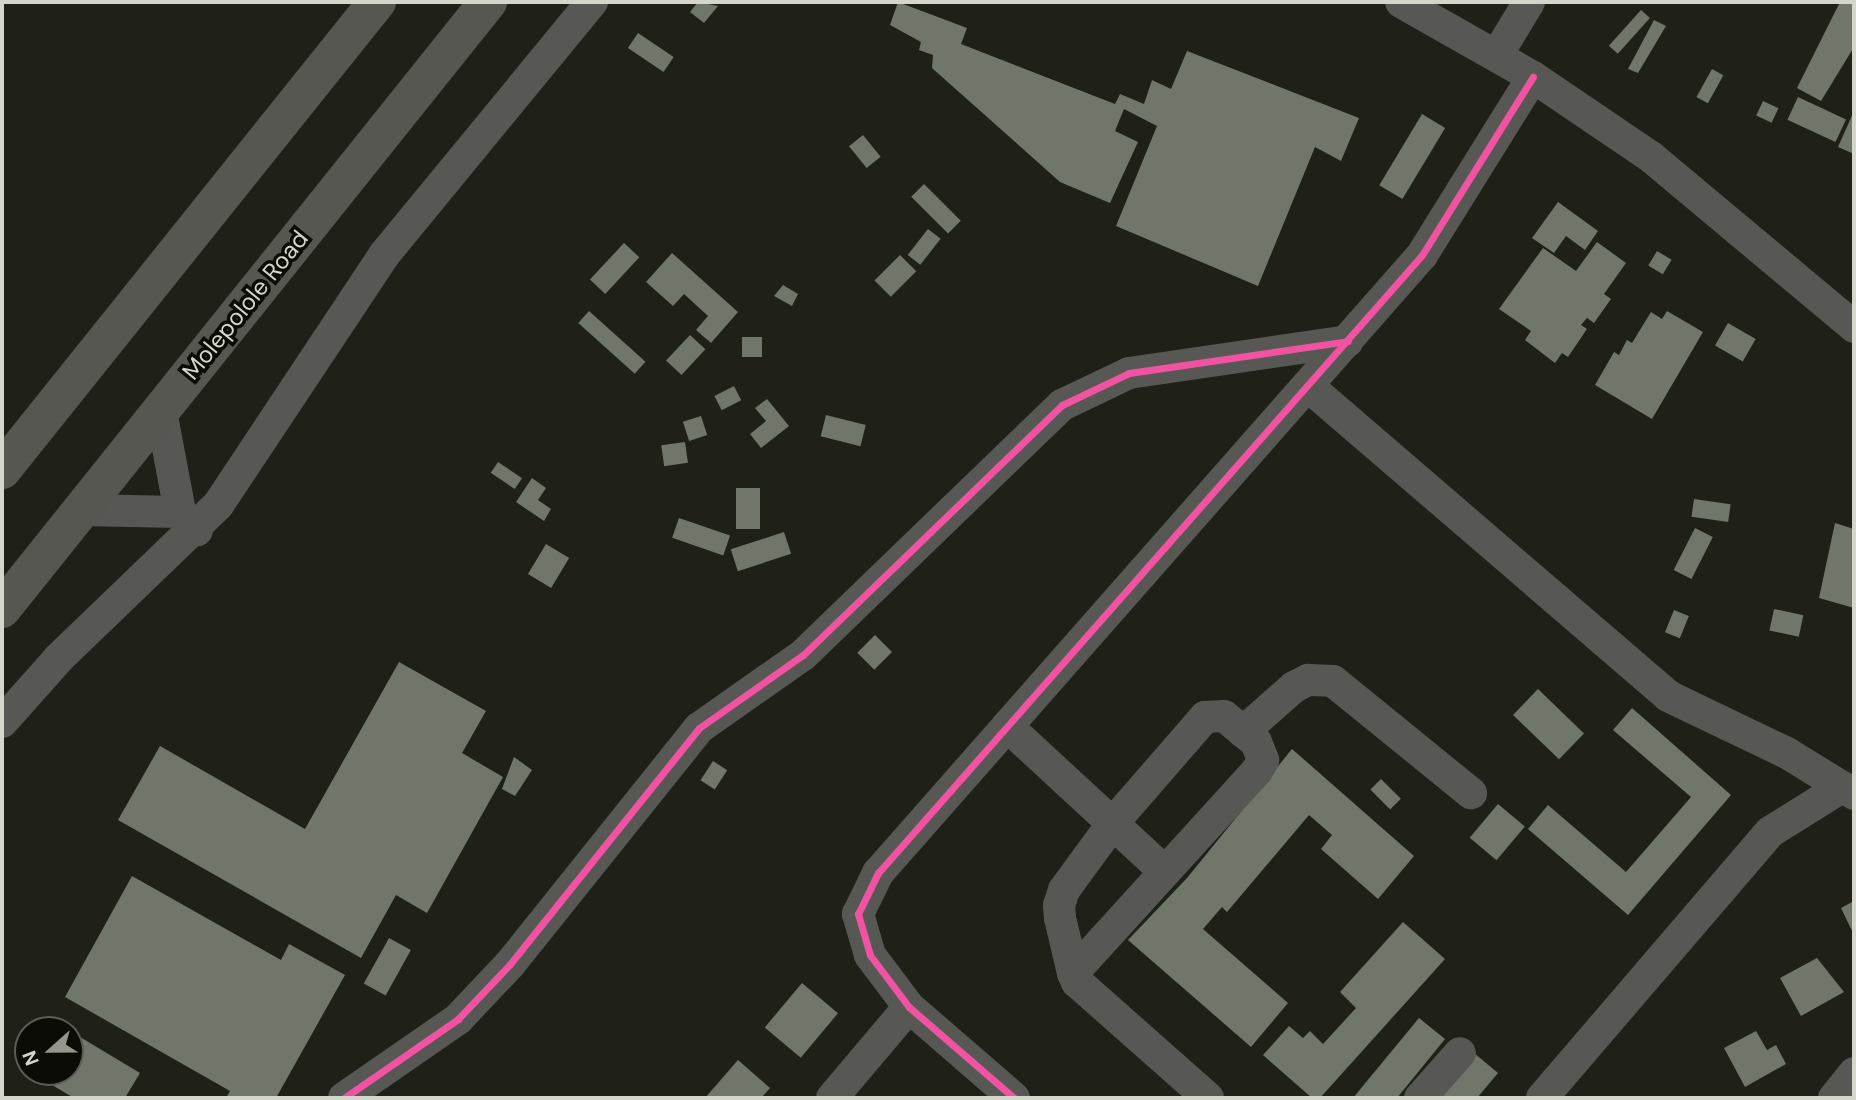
<!DOCTYPE html>
<style>
body{margin:0}
#map{position:relative;width:1856px;height:1100px;overflow:hidden;background:#1f2018;font-family:"DM Sans",sans-serif}
div>[style]{position:absolute}
.building>*{inset:0;background:#71766a;transform-origin:0 0}
.minor>*{height:32px;margin:-16px;padding:0 16px;transform-origin:16px;border-radius:16px;background:#575753}
.major>*{height:38px;margin:-19px;padding:0 19px;transform-origin:19px;border-radius:19px;background:#575752}
.cycleway>*{height:7px;margin:-3.5px;padding:0 3.5px;transform-origin:3.5px;border-radius:3.5px;background:#f153a3}
span{translate:-50% -50%;white-space:nowrap;text-align:center;line-height:1.15;-webkit-text-stroke:7px #0b0c06;paint-order:stroke}
.street-label{font-size:24px;color:#d4d5cb}
.frame{position:absolute;inset:0;border:4px solid #d4d5cb;pointer-events:none}
.north{position:absolute;left:14px;top:1016px;width:70px;height:70px;box-sizing:border-box;background:#0b0c06;border:2px solid #5b5c55;border-radius:50%;rotate:249deg;font-size:19px;font-weight:700;line-height:28px;text-align:center;color:#d4d5cb}
.north::after{content:'';display:block;margin:auto;width:24px;height:32px;background:#95968c;clip-path:polygon(50% 0,100% 100%,50% 72%,0 100%)}
</style>
<div id="map">
<div class="building">
<i style="clip-path:polygon(698px 2px,718px 6px,704px 23px,690px 12px)"></i>
<i style="clip-path:polygon(898px 2px,967px 28px,961px 44px,1115px 104px,1120px 94px,1144px 104px,1152px 80px,1171px 89px,1187px 51px,1359px 118px,1341px 161px,1315px 147px,1258px 286px,1116px 226px,1157px 126px,1124px 109px,1115px 131px,1138px 142px,1110px 203px,1060px 182px,932px 68px,933px 55px,919px 50px,921px 42px,890px 25px)"></i>
<i style="clip-path:polygon(1840px 2px,1854px 2px,1854px 47px,1821px 101px,1797px 88px)"></i>
<i style="left:1641px;top:10px;width:12px;height:48px;rotate:42deg"></i>
<i style="clip-path:polygon(1654px 20px,1666px 26px,1638px 73px,1628px 69px)"></i>
<i style="left:638px;top:33px;width:43px;height:18px;rotate:34deg"></i>
<i style="left:1712px;top:69px;width:13px;height:32px;rotate:29deg"></i>
<i style="left:1798px;top:97px;width:53px;height:25px;rotate:25deg"></i>
<i style="left:1763px;top:101px;width:17px;height:16px;rotate:25deg"></i>
<i style="clip-path:polygon(1854px 111px,1854px 154px,1838px 147px)"></i>
<i style="left:1422px;top:114px;width:27px;height:83px;rotate:31deg"></i>
<i style="left:863px;top:135px;width:28px;height:18px;rotate:51deg"></i>
<i style="left:924px;top:184px;width:52px;height:18px;rotate:45deg"></i>
<i style="clip-path:polygon(1558px 202px,1598px 231px,1585px 250px,1566px 236px,1554px 253px,1532px 238px)"></i>
<i style="left:928px;top:229px;width:16px;height:33px;rotate:38deg"></i>
<i style="clip-path:polygon(1597px 242px,1626px 263px,1604px 294px,1611px 299px,1594px 323px,1587px 318px,1581px 325px,1587px 329px,1568px 357px,1562px 353px,1555px 363px,1525px 340px,1531px 331px,1499px 309px,1543px 248px,1576px 271px)"></i>
<i style="left:624px;top:243px;width:21px;height:50px;rotate:43deg"></i>
<i style="left:1657px;top:251px;width:17px;height:17px;rotate:31deg"></i>
<i style="clip-path:polygon(672px 253px,738px 312px,711px 343px,696px 330px,708px 316px,684px 294px,673px 306px,646px 282px)"></i>
<i style="left:900px;top:255px;width:23px;height:36px;rotate:45deg"></i>
<i style="clip-path:polygon(783px 285px,798px 294px,792px 306px,774px 296px)"></i>
<i style="left:589px;top:311px;width:76px;height:16px;rotate:42deg"></i>
<i style="clip-path:polygon(1667px 311px,1703px 332px,1652px 419px,1595px 385px,1614px 352px,1619px 355px,1627px 340px,1632px 343px,1651px 312px,1662px 319px)"></i>
<i style="left:1728px;top:323px;width:32px;height:26px;rotate:30deg"></i>
<i style="left:690px;top:335px;width:21px;height:35px;rotate:43deg"></i>
<i style="left:742px;top:337px;width:20px;height:20px"></i>
<i style="left:734px;top:386px;width:16px;height:22px;rotate:63deg"></i>
<i style="clip-path:polygon(767px 399px,789px 426px,761px 448px,750px 434px,766px 421px,755px 408px)"></i>
<i style="left:826px;top:415px;width:41px;height:22px;rotate:14deg"></i>
<i style="left:701px;top:416px;width:20px;height:19px;rotate:72deg"></i>
<i style="left:685px;top:442px;width:21px;height:24px;rotate:82deg"></i>
<i style="left:498px;top:462px;width:29px;height:13px;rotate:34deg"></i>
<i style="clip-path:polygon(532px 478px,546px 488px,538px 500px,551px 509px,544px 521px,516px 502px)"></i>
<i style="left:736px;top:488px;width:24px;height:41px"></i>
<i style="left:1694px;top:499px;width:37px;height:18px;rotate:8deg"></i>
<i style="left:679px;top:518px;width:54px;height:21px;rotate:19deg"></i>
<i style="clip-path:polygon(1835px 523px,1854px 529px,1854px 608px,1819px 598px)"></i>
<i style="left:1695px;top:528px;width:20px;height:47px;rotate:27deg"></i>
<i style="left:784px;top:532px;width:23px;height:56px;rotate:72deg"></i>
<i style="left:546px;top:544px;width:27px;height:35px;rotate:31deg"></i>
<i style="left:1774px;top:609px;width:30px;height:22px;rotate:12deg"></i>
<i style="left:1674px;top:610px;width:16px;height:24px;rotate:22deg"></i>
<i style="left:875px;top:635px;width:24px;height:25px;rotate:45deg"></i>
<i style="clip-path:polygon(399px 662px,486px 711px,462px 753px,503px 777px,427px 913px,396px 895px,361px 958px,118px 820px,160px 746px,305px 829px)"></i>
<i style="left:1538px;top:689px;width:64px;height:36px;rotate:44deg"></i>
<i style="clip-path:polygon(1632px 708px,1731px 795px,1628px 915px,1528px 829px,1548px 805px,1626px 872px,1691px 797px,1613px 730px)"></i>
<i style="clip-path:polygon(1292px 749px,1414px 856px,1378px 899px,1321px 849px,1332px 835px,1309px 815px,1227px 912px,1222px 907px,1203px 929px,1288px 1003px,1251px 1047px,1128px 940px,1187px 878px)"></i>
<i style="clip-path:polygon(514px 757px,532px 770px,515px 796px,502px 789px)"></i>
<i style="left:713px;top:761px;width:17px;height:23px;rotate:33deg"></i>
<i style="left:1381px;top:779px;width:28px;height:15px;rotate:45deg"></i>
<i style="left:1498px;top:804px;width:35px;height:44px;rotate:40deg"></i>
<i style="clip-path:polygon(132px 876px,281px 960px,289px 944px,345px 975px,276px 1098px,226px 1098px,230px 1091px,65px 997px)"></i>
<i style="clip-path:polygon(1854px 901px,1854px 935px,1841px 908px)"></i>
<i style="clip-path:polygon(1403px 922px,1445px 959px,1320px 1098px,1312px 1098px,1263px 1055px,1289px 1026px,1303px 1038px,1310px 1031px,1323px 1044px,1356px 1008px,1340px 992px)"></i>
<i style="left:389px;top:938px;width:25px;height:52px;rotate:29deg"></i>
<i style="clip-path:polygon(1817px 958px,1844px 992px,1801px 1016px,1780px 978px)"></i>
<i style="left:802px;top:983px;width:47px;height:58px;rotate:40deg"></i>
<i style="clip-path:polygon(1419px 1018px,1445px 1039px,1397px 1098px,1353px 1098px)"></i>
<i style="clip-path:polygon(70px 1031px,140px 1073px,125px 1098px,74px 1098px,30px 1072px,70px 1072px)"></i>
<i style="clip-path:polygon(1756px 1031px,1767px 1050px,1776px 1045px,1786px 1064px,1745px 1087px,1724px 1048px)"></i>
<i style="clip-path:polygon(1474px 1053px,1498px 1073px,1477px 1098px,1436px 1098px)"></i>
<i style="clip-path:polygon(738px 1060px,770px 1088px,761px 1098px,705px 1098px)"></i>
</div>
<div class="minor">
<i style="left:1401px;top:2px;width:152px;rotate:29.6deg"></i>
<i style="left:1533px;top:77px;width:143px;rotate:34.1deg"></i>
<i style="left:1651px;top:157px;width:265px;rotate:39.9deg"></i>
<i style="left:1497px;top:55px;width:62px;rotate:-58.9deg"></i>
<i style="left:1308px;top:386px;width:475px;rotate:40.7deg"></i>
<i style="left:1668px;top:696px;width:132px;rotate:25.6deg"></i>
<i style="left:1787px;top:753px;width:65px;rotate:31.7deg"></i>
<i style="left:161px;top:411px;width:103px;rotate:79.3deg"></i>
<i style="left:180px;top:512px;width:25px;rotate:48deg"></i>
<i style="left:81px;top:510px;width:99px;rotate:1.2deg"></i>
<i style="left:2px;top:722px;width:86px;rotate:-48.3deg"></i>
<i style="left:59px;top:658px;width:221px;rotate:-43.9deg"></i>
<i style="left:218px;top:505px;width:300px;rotate:-56.4deg"></i>
<i style="left:384px;top:255px;width:328px;rotate:-50.6deg"></i>
<i style="left:1007px;top:726px;width:214px;rotate:42.7deg"></i>
<i style="left:1243px;top:732px;width:68px;rotate:-41.4deg"></i>
<i style="left:1294px;top:687px;width:16px;rotate:-27deg"></i>
<i style="left:1308px;top:680px;width:25px;rotate:2deg"></i>
<i style="left:1333px;top:681px;width:178px;rotate:39.1deg"></i>
<i style="left:1073px;top:973px;width:273px;rotate:-47.7deg"></i>
<i style="left:1257px;top:771px;width:13px;rotate:-61deg"></i>
<i style="left:1263px;top:760px;width:19px;rotate:-111deg"></i>
<i style="left:1256px;top:742px;width:41px;rotate:-140.9deg"></i>
<i style="left:1224px;top:716px;width:19px;rotate:177deg"></i>
<i style="left:1205px;top:717px;width:140px;rotate:131deg"></i>
<i style="left:1113px;top:823px;width:83px;rotate:126.2deg"></i>
<i style="left:1064px;top:890px;width:16px;rotate:108deg"></i>
<i style="left:1059px;top:905px;width:13px;rotate:86deg"></i>
<i style="left:1060px;top:918px;width:57px;rotate:76.7deg"></i>
<i style="left:1073px;top:973px;width:10px;rotate:66deg"></i>
<i style="left:1077px;top:982px;width:175px;rotate:41.5deg"></i>
<i style="left:344px;top:1098px;width:139px;rotate:-34.7deg"></i>
<i style="left:458px;top:1019px;width:76px;rotate:-46.6deg"></i>
<i style="left:510px;top:964px;width:302px;rotate:-51.3deg"></i>
<i style="left:699px;top:728px;width:127px;rotate:-35.1deg"></i>
<i style="left:803px;top:655px;width:360px;rotate:-44deg"></i>
<i style="left:1062px;top:405px;width:74px;rotate:-25.5deg"></i>
<i style="left:1129px;top:373px;width:221px;rotate:-8.3deg"></i>
<i style="left:832px;top:1098px;width:119px;rotate:-49.8deg"></i>
<i style="left:1014px;top:1098px;width:139px;rotate:-139.1deg"></i>
<i style="left:909px;top:1007px;width:65px;rotate:-126.9deg"></i>
<i style="left:870px;top:955px;width:43px;rotate:-106.3deg"></i>
<i style="left:858px;top:914px;width:46px;rotate:-64deg"></i>
<i style="left:878px;top:873px;width:823px;rotate:-48.64deg"></i>
<i style="left:1422px;top:255px;width:210px;rotate:-58.1deg"></i>
<i style="left:1420px;top:1098px;width:60px;rotate:-48.4deg"></i>
<i style="left:1542px;top:1098px;width:350px;rotate:-49.4deg"></i>
<i style="left:1770px;top:832px;width:85px;rotate:-32deg"></i>
<i style="left:1842px;top:787px;width:14px;rotate:30deg"></i>
<i style="left:1834px;top:1098px;width:32px;rotate:-51deg"></i>
</div>
<div class="major">
<i style="left:2px;top:470px;width:600px;rotate:-51.3deg"></i>
<i style="left:2px;top:609px;width:778px;rotate:-51.32deg"></i>
</div>
<div class="cycleway">
<i style="left:344px;top:1098px;width:139px;rotate:-34.7deg"></i>
<i style="left:458px;top:1019px;width:76px;rotate:-46.6deg"></i>
<i style="left:510px;top:964px;width:302px;rotate:-51.3deg"></i>
<i style="left:699px;top:728px;width:127px;rotate:-35.1deg"></i>
<i style="left:803px;top:655px;width:360px;rotate:-44deg"></i>
<i style="left:1062px;top:405px;width:74px;rotate:-25.5deg"></i>
<i style="left:1129px;top:373px;width:221px;rotate:-8.3deg"></i>
<i style="left:1014px;top:1098px;width:139px;rotate:-139.1deg"></i>
<i style="left:909px;top:1007px;width:65px;rotate:-126.9deg"></i>
<i style="left:870px;top:955px;width:43px;rotate:-106.3deg"></i>
<i style="left:858px;top:914px;width:46px;rotate:-64deg"></i>
<i style="left:878px;top:873px;width:823px;rotate:-48.64deg"></i>
<i style="left:1422px;top:255px;width:210px;rotate:-58.1deg"></i>
</div>
<div class="street-label">
<span style="left:245px;top:305px;rotate:-51deg">Molepolole Road</span>
</div>
<div class="frame"></div>
<div class="north">N</div>
</div>
